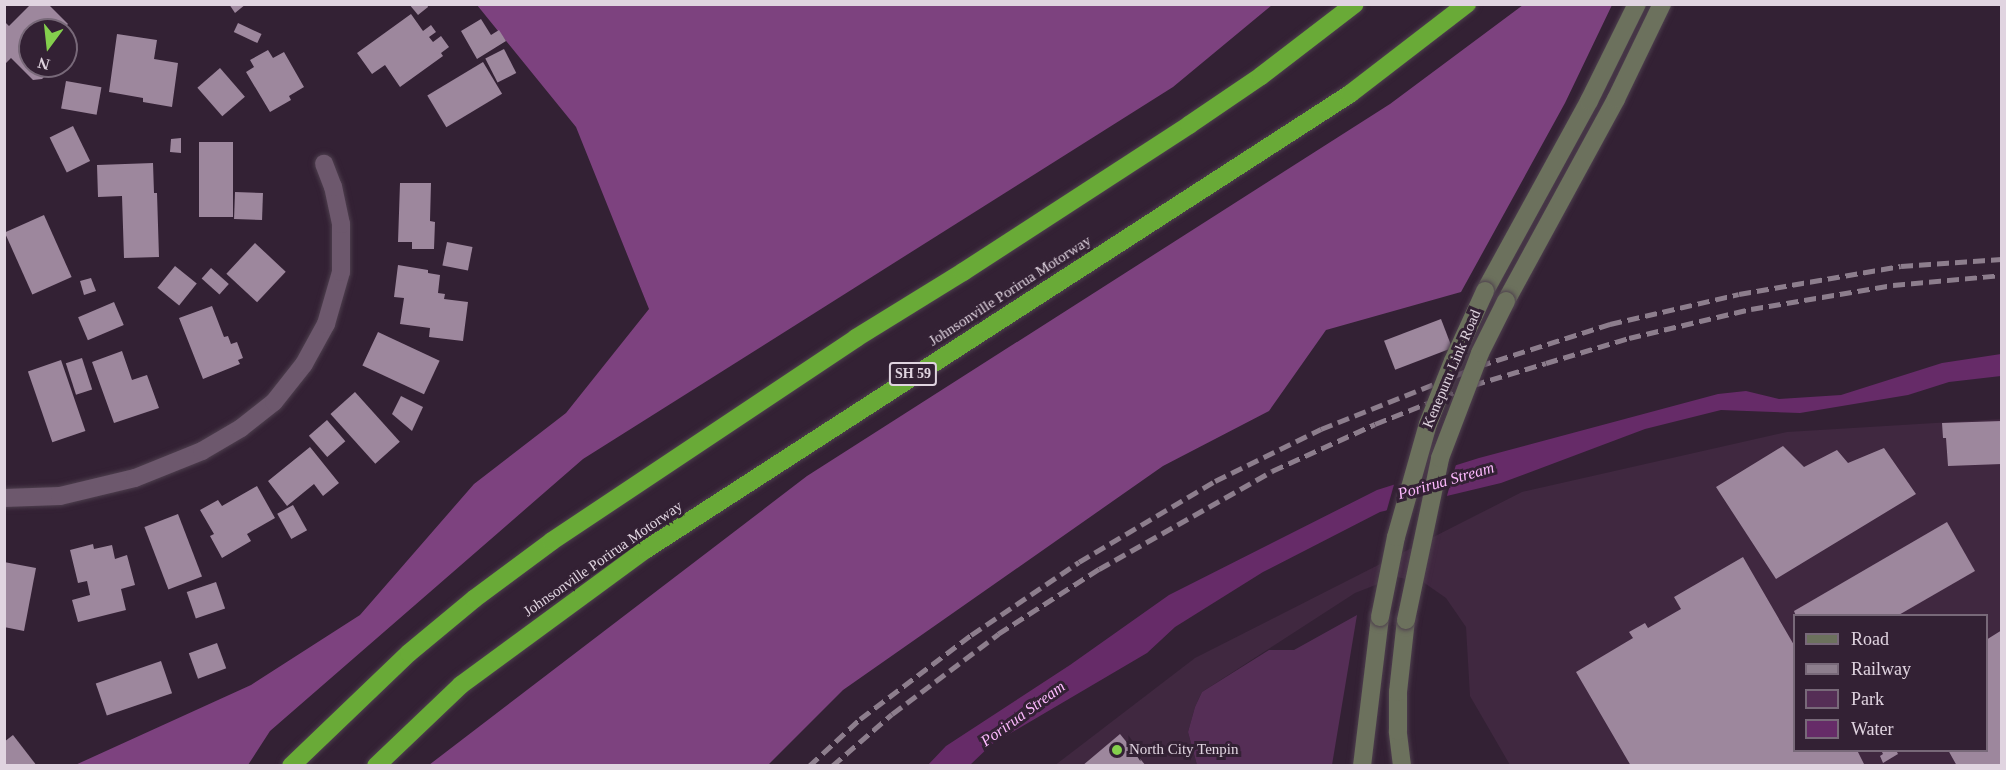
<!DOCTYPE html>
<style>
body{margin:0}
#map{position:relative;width:2006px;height:770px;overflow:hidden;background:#332134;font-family:"Times New Roman",serif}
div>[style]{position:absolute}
.built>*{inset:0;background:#402840}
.green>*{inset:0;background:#552e56}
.forest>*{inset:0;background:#7d427f}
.water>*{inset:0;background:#662b68}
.pier>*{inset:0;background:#332134}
.building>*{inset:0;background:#9d879d;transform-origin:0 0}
.roads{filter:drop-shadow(0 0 2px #4e3f4e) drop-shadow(0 0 2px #4e3f4e)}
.street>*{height:18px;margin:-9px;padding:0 9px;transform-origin:9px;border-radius:9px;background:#6d586d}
.secondary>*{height:18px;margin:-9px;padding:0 9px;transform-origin:9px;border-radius:9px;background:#6c715d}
.highway>*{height:18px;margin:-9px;padding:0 9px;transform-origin:9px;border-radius:9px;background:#69aa37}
.rail>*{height:4.5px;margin-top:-2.25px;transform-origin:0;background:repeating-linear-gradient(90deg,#8d7e8d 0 12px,transparent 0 18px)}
.bridges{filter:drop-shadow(0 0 2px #4e3f4e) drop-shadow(0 0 2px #4e3f4e)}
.secondary-bridge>*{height:18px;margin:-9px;padding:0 9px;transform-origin:9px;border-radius:9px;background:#6c715d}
.dots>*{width:16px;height:16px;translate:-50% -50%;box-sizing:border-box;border:3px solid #332134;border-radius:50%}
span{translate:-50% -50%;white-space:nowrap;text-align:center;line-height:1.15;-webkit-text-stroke:6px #332134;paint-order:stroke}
.shield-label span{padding:2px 4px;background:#332134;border:2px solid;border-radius:4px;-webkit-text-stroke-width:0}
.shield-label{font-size:14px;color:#e0d4e0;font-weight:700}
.street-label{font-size:15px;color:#e0d4e0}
.poi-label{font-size:15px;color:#e0d4e0}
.left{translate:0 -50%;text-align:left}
.water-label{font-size:16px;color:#febaff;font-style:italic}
.frame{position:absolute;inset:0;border:6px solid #e0d4e0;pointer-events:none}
.legend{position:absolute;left:1793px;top:614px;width:195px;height:138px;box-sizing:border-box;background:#332134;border:2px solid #786979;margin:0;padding:8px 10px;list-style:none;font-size:18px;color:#e0d4e0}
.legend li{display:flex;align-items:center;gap:12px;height:30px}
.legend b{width:30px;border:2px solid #786979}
.north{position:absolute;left:18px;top:18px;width:60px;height:60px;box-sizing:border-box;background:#332134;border:2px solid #786979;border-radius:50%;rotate:195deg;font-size:16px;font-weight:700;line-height:24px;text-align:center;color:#e0d4e0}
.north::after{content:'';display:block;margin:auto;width:21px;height:27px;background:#84cf4d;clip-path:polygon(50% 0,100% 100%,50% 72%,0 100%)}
</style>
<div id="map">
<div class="built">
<i style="clip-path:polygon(evenodd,2001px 419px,2001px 765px,1510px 765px,1470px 696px,1466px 627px,1446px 598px,1423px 582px,1396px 577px,1355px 593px,1202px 692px,1195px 707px,1188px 732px,1197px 765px,1054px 766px,1195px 658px,1522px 492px,1787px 432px,2001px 419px,1794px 616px,1986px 616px,1986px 750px,1794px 750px,1794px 616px)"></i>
</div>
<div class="green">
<i style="clip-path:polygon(1357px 615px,1332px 765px,1197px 765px,1188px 732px,1195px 707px,1202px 692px,1269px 650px,1294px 650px)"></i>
</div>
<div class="forest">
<i style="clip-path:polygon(477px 5px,1272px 5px,1173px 87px,583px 459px,270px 731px,248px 765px,73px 766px,251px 685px,360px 615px,474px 484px,566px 413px,649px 309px,576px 127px)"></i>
<i style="clip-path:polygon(1523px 5px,1612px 5px,1565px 103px,1461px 292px,1326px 330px,1269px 411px,1163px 466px,843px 690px,768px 765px,429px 765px,807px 476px,1390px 104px)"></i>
</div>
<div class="water">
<i style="clip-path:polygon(2001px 354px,2001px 376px,1949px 382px,1908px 395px,1800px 413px,1721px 410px,1645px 429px,1501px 483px,1380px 512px,1263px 572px,1175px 627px,1147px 653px,992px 744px,970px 765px,927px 766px,946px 746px,1070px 665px,1169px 595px,1377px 490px,1479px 458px,1718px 394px,1746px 391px,1779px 399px,1841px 395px,1942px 363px)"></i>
</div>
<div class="pier">
<i style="clip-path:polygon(1457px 461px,1446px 499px,1386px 513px,1395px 481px)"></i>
</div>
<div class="building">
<i style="clip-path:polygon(31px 4px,48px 4px,68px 24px,62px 30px,30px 30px,30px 66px,49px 66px,49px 72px,42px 79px,33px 80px,11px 58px,4px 65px,4px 21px,9px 26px)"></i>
<i style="clip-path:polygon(229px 4px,246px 4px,235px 13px)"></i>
<i style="clip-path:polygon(409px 4px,427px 4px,428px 7px,418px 15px)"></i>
<i style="clip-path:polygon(411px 14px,423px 31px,431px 25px,436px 32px,429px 37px,433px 42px,441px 36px,449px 47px,441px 53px,443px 56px,400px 87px,385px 65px,372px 74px,357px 53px)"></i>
<i style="clip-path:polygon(481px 19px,491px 35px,499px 30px,506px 41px,477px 59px,461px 31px)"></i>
<i style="left:238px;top:23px;width:26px;height:10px;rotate:25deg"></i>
<i style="clip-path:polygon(117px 34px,157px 40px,154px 59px,178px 63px,172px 107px,143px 102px,143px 98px,109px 92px)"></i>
<i style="left:504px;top:49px;width:27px;height:21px;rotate:63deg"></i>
<i style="clip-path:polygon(268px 50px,273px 58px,284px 52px,304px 87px,289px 96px,291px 100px,270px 112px,246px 72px,254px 67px,250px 60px)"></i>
<i style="left:483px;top:62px;width:37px;height:65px;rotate:59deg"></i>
<i style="left:220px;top:68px;width:38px;height:30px;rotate:49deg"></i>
<i style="left:66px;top:81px;width:36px;height:28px;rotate:10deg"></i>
<i style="left:73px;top:126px;width:39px;height:26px;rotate:64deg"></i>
<i style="clip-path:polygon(181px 138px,181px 153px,170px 152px,171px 139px)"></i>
<i style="left:199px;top:142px;width:34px;height:75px"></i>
<i style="clip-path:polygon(153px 163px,154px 193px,157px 193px,159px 257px,124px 258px,122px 196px,98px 197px,97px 165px)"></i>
<i style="clip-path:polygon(400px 183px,431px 183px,430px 221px,435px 222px,434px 249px,412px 249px,412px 242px,398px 242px)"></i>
<i style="left:235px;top:192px;width:28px;height:27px;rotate:2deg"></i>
<i style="left:44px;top:215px;width:68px;height:43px;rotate:66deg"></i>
<i style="left:447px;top:242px;width:26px;height:24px;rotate:11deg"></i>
<i style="left:255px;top:243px;width:42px;height:42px;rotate:43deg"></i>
<i style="clip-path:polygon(398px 265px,428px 270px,428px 273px,440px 275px,438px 293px,445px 294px,444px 299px,468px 302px,463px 341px,429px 337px,430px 328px,400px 324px,404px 298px,394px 297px)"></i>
<i style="left:175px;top:266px;width:28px;height:28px;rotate:39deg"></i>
<i style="left:211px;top:268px;width:24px;height:14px;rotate:42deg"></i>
<i style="clip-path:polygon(91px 278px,96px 291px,84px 295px,80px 281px)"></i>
<i style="left:114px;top:302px;width:25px;height:39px;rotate:67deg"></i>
<i style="clip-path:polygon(212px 306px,224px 337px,228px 336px,231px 344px,237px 342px,243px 358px,238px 360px,240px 364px,203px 379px,179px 318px)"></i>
<i style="left:1441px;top:319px;width:31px;height:61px;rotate:69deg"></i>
<i style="left:378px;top:332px;width:68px;height:37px;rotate:25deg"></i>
<i style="clip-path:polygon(122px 351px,132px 380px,147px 375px,159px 408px,114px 423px,92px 362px)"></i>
<i style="left:82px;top:358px;width:33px;height:17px;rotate:72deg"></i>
<i style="left:61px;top:360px;width:75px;height:35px;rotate:71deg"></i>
<i style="left:355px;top:392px;width:67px;height:33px;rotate:48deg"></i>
<i style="clip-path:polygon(401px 396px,423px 407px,412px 431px,392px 414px)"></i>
<i style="left:327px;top:420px;width:28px;height:24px;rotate:49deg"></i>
<i style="clip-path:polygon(2002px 421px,2002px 464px,1948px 466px,1946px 438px,1943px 438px,1942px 423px)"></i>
<i style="clip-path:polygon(1783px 446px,1804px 467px,1837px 450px,1848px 463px,1884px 448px,1916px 494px,1776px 579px,1716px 487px)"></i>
<i style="clip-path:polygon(310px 447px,339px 483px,323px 496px,314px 484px,287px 506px,268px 481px)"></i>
<i style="clip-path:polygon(257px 486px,275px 518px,247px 534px,251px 541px,222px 558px,210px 536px,214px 534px,200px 510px,218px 500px,222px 506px)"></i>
<i style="left:293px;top:505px;width:29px;height:18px;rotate:61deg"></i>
<i style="left:178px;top:514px;width:67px;height:36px;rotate:69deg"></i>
<i style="clip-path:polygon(1947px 522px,1975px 571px,1897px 616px,1796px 616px,1794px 611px)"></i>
<i style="clip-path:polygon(93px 544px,94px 549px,112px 545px,115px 559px,127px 555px,135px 585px,121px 589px,126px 610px,78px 622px,72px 600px,90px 595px,87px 581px,78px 583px,70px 550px)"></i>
<i style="clip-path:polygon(1743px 557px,1794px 645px,1794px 750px,1857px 750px,1865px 766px,1631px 766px,1576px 672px,1633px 638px,1629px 632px,1645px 623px,1648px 628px,1681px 609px,1674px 597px)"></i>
<i style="clip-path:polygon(4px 562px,36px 568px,24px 631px,4px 627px)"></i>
<i style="left:216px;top:582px;width:28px;height:31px;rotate:71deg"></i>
<i style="clip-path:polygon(2002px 630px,2002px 766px,1957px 766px,1948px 750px,1986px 750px,1986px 640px)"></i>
<i style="left:217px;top:643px;width:27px;height:30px;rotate:70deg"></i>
<i style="left:161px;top:661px;width:34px;height:69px;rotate:71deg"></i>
<i style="clip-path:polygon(1120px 734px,1146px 766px,1082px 766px)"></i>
<i style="clip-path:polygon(13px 735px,37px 766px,4px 766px,4px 742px)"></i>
<i style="clip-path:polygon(1881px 750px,1896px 750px,1898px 754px,1883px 763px,1880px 756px,1883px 754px)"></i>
</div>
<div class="roads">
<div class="street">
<i style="left:4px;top:498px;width:56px;rotate:-2deg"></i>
<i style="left:60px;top:496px;width:77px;rotate:-13.5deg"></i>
<i style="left:135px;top:478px;width:72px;rotate:-21.9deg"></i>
<i style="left:202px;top:451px;width:45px;rotate:-30.5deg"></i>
<i style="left:241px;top:428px;width:42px;rotate:-38.2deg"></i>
<i style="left:274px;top:402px;width:48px;rotate:-51.7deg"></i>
<i style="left:304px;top:364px;width:46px;rotate:-61.2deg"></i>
<i style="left:326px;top:324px;width:54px;rotate:-73.9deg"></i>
<i style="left:341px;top:272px;width:48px;rotate:-90deg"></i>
<i style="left:341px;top:224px;width:38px;rotate:-102deg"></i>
<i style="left:333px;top:187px;width:25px;rotate:-111deg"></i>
</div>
<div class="secondary">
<i style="left:1485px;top:291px;width:217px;rotate:-61.3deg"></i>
<i style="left:1589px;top:101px;width:108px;rotate:-63.7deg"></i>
<i style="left:1506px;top:301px;width:230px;rotate:-61.4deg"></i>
<i style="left:1616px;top:99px;width:106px;rotate:-64.2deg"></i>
<i style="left:1362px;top:766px;width:150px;rotate:-83.1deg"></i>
<i style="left:1402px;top:766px;width:35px;rotate:-97deg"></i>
<i style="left:1398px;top:731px;width:39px;rotate:-90deg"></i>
<i style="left:1398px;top:692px;width:72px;rotate:-83.7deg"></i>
</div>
<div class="highway">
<i style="left:291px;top:766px;width:163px;rotate:-43.8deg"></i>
<i style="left:409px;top:653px;width:85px;rotate:-39.7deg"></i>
<i style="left:474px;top:599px;width:97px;rotate:-36.6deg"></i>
<i style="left:552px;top:541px;width:366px;rotate:-33.7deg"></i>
<i style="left:856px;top:338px;width:126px;rotate:-31.7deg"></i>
<i style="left:963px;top:272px;width:270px;rotate:-33deg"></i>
<i style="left:1189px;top:125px;width:87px;rotate:-34.2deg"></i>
<i style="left:1261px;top:76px;width:118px;rotate:-37.5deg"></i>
<i style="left:376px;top:766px;width:117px;rotate:-43.6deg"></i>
<i style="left:461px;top:685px;width:228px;rotate:-36.3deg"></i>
<i style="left:645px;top:550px;width:840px;rotate:-32.9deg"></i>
<i style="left:1350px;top:94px;width:148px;rotate:-37.6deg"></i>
</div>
</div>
<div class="rail">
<i style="left:809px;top:766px;width:69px;rotate:-42.7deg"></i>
<i style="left:860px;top:719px;width:139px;rotate:-37.1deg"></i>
<i style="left:971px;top:635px;width:130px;rotate:-34.1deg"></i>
<i style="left:1079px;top:562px;width:158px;rotate:-30.8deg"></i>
<i style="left:1215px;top:481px;width:118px;rotate:-26.1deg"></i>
<i style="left:1321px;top:429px;width:170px;rotate:-21.7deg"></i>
<i style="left:1479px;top:366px;width:138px;rotate:-17.8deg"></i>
<i style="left:1610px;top:324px;width:132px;rotate:-13.1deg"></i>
<i style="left:1739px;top:294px;width:164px;rotate:-9.8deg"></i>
<i style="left:1901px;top:266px;width:101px;rotate:-4deg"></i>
<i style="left:832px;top:766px;width:79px;rotate:-40.9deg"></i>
<i style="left:892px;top:714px;width:133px;rotate:-37deg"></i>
<i style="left:998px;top:634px;width:120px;rotate:-32.8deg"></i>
<i style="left:1099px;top:569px;width:199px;rotate:-29.5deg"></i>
<i style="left:1272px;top:471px;width:113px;rotate:-24.5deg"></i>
<i style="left:1375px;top:424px;width:105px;rotate:-21.7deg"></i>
<i style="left:1473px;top:385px;width:76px;rotate:-16.8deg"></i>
<i style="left:1546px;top:363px;width:87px;rotate:-16.8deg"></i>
<i style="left:1629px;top:338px;width:125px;rotate:-13.4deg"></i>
<i style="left:1751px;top:309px;width:144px;rotate:-9.6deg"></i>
<i style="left:1893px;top:285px;width:109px;rotate:-5.2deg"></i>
</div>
<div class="bridges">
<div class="secondary-bridge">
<i style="left:1380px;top:617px;width:82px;rotate:-78.7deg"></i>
<i style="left:1396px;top:537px;width:117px;rotate:-74.2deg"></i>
<i style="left:1428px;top:424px;width:68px;rotate:-68.4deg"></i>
<i style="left:1453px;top:361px;width:77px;rotate:-65.4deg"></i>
<i style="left:1406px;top:620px;width:166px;rotate:-78.1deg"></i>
<i style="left:1440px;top:458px;width:112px;rotate:-69.1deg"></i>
<i style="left:1480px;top:353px;width:58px;rotate:-63.4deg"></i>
</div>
</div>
<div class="dots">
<i style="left:1117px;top:750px;background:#84cf4d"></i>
</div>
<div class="shield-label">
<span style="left:913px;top:374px">SH 59</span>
</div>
<div class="street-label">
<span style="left:1010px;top:291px;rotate:-33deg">Johnsonville Porirua Motorway</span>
<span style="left:1452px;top:369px;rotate:-67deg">Kenepuru Link Road</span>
<span style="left:603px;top:559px;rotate:-35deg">Johnsonville Porirua Motorway</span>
</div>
<div class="poi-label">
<span class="left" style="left:1129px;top:750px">North City Tenpin</span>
</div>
<div class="water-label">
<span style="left:1446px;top:481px;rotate:-16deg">Porirua Stream</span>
<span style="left:1023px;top:714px;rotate:-36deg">Porirua Stream</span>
</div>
<div class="frame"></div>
<ul class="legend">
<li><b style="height:8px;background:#6c715d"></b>Road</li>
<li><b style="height:8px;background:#8d7e8d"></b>Railway</li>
<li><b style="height:16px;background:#552e56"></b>Park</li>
<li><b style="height:16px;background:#662b68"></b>Water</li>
</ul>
<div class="north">N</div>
</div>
